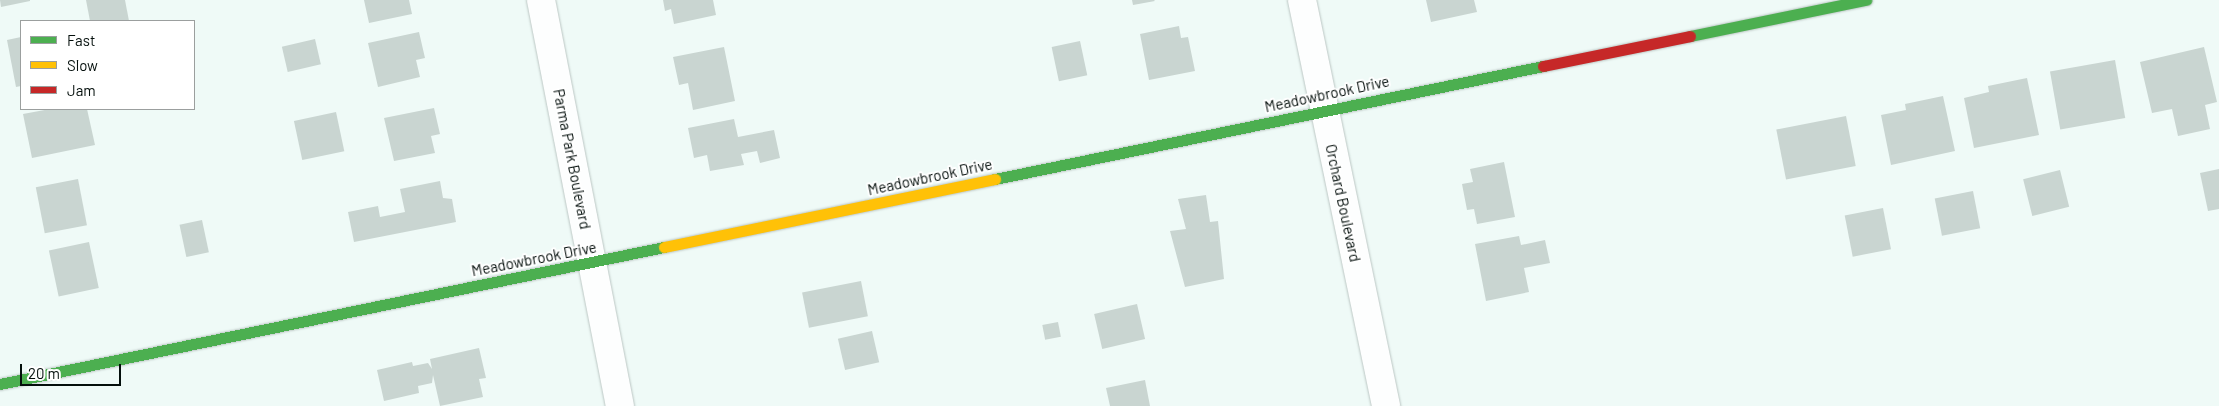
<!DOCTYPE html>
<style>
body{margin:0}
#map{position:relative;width:2219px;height:406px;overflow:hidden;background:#effaf7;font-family:Barlow,sans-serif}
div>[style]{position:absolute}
.building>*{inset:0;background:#c9d5d1;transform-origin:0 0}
.roads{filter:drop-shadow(0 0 1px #bcc7c4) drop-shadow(0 0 1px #bcc7c4)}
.street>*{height:28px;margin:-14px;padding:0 14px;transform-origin:14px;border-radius:14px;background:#fdfefe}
.fast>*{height:11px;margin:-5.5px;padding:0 5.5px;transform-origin:5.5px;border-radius:5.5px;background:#4caf50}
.slow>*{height:11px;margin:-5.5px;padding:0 5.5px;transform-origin:5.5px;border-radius:5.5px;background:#ffc107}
.jam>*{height:11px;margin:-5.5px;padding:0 5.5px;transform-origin:5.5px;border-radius:5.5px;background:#c62828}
span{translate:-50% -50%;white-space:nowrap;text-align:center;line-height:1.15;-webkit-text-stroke:4px #fff;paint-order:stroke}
.street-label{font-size:15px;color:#040f0c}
.legend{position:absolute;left:20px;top:20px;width:175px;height:90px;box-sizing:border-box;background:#fff;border:1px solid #9b9f9e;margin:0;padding:6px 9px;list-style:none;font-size:15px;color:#040f0c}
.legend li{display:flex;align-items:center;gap:10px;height:25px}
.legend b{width:25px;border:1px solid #9b9f9e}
.scale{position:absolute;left:20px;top:364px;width:101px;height:22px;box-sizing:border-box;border:2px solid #040f0c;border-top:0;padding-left:6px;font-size:15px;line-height:18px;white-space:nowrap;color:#040f0c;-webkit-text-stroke:4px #fff;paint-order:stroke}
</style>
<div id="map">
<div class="building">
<i style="clip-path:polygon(0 0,30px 0,30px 1px,1px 7px)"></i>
<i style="clip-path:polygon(86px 0,125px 0,129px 21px,90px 21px)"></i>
<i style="clip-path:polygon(364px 0,409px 0,412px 14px,369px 23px)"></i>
<i style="clip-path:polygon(663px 0,713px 0,716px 15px,674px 24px,671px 9px,665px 11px)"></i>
<i style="clip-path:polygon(1132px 0,1154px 0,1155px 1px,1133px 5px)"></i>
<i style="clip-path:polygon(1426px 0,1474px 0,1477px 12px,1431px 22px)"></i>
<i style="clip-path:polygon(1179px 26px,1181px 38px,1188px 37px,1195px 71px,1149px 80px,1140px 34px)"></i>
<i style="clip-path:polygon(419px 32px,425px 58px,416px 60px,420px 77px,378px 87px,368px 43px)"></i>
<i style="clip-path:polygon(21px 37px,21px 86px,16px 87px,7px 40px)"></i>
<i style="left:315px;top:39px;width:26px;height:34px;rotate:77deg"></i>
<i style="left:1080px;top:41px;width:35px;height:29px;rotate:78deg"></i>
<i style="clip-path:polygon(724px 47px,735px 101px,693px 110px,688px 83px,679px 85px,673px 57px)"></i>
<i style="clip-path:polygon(2204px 47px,2217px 102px,2205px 105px,2210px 129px,2178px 136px,2172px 109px,2152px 113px,2140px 62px)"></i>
<i style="left:2115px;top:60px;width:59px;height:66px;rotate:80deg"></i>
<i style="clip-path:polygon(2027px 78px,2039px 135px,1974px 148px,1964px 98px,1989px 92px,1988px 86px)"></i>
<i style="clip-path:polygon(1943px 96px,1955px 151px,1891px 165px,1881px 115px,1906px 110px,1905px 104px)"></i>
<i style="clip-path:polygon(434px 108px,440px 134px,431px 136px,435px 153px,394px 161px,384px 118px)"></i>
<i style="clip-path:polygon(50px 109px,87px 109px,95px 145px,32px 158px,23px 114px)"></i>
<i style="left:336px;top:112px;width:40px;height:43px;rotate:78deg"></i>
<i style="left:1846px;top:116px;width:51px;height:71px;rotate:79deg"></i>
<i style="clip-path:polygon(734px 119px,738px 137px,774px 130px,780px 158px,760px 163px,757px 151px,741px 154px,744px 165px,710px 171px,707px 155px,694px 158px,688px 128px)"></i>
<i style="clip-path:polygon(1504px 162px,1515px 217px,1477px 224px,1474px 209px,1467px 210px,1462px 184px,1473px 182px,1470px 169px)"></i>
<i style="clip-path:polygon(2219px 169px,2219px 209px,2208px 211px,2200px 173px)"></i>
<i style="left:2060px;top:170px;width:38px;height:38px;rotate:76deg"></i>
<i style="left:78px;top:179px;width:47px;height:43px;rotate:79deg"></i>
<i style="clip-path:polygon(440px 181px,443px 198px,452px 199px,456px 222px,354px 242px,348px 212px,378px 206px,380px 217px,405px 212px,400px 189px)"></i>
<i style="left:1973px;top:191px;width:38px;height:39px;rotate:79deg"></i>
<i style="clip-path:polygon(1206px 195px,1210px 222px,1218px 221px,1224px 279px,1185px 287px,1170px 231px,1186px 229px,1178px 199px)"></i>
<i style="left:1883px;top:208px;width:42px;height:39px;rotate:79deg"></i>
<i style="left:202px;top:220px;width:33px;height:23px;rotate:78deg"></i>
<i style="clip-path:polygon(1519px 236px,1521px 245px,1545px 240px,1550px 263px,1524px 268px,1529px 292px,1486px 301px,1475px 244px)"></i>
<i style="left:89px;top:242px;width:47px;height:41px;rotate:78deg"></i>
<i style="left:861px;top:281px;width:36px;height:60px;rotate:79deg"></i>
<i style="left:1137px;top:304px;width:36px;height:44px;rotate:77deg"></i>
<i style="left:1058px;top:322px;width:15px;height:16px;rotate:79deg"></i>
<i style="left:872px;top:331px;width:32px;height:35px;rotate:77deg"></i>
<i style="clip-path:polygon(479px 348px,486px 378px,479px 379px,483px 397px,440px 406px,433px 375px,432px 383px,418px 386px,419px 393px,384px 401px,377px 370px,412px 362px,413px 366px,428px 363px,432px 369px,430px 359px)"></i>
<i style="clip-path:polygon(1145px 380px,1150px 406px,1110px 406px,1106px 388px)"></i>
</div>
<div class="roads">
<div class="street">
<i style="left:541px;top:0;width:414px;rotate:79deg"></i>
<i style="left:1302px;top:0;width:415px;rotate:78.3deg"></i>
</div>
<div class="fast">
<i style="left:1690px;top:36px;width:180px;rotate:-11.6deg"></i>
<i style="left:995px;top:179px;width:560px;rotate:-11.65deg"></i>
<i style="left:0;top:384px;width:678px;rotate:-11.66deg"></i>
</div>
<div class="slow">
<i style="left:664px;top:247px;width:338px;rotate:-11.6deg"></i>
</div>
<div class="jam">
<i style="left:1543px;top:66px;width:150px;rotate:-11.5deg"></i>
</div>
</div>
<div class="street-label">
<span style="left:1327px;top:94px;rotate:-12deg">Meadowbrook Drive</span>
<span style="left:572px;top:159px;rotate:79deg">Parma Park Boulevard</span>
<span style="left:930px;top:177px;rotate:-12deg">Meadowbrook Drive</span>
<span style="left:1343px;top:203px;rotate:78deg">Orchard Boulevard</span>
<span style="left:534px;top:259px;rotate:-11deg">Meadowbrook Drive</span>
</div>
<ul class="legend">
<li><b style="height:6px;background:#4caf50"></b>Fast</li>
<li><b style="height:6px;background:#ffc107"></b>Slow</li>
<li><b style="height:6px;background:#c62828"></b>Jam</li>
</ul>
<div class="scale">20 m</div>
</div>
